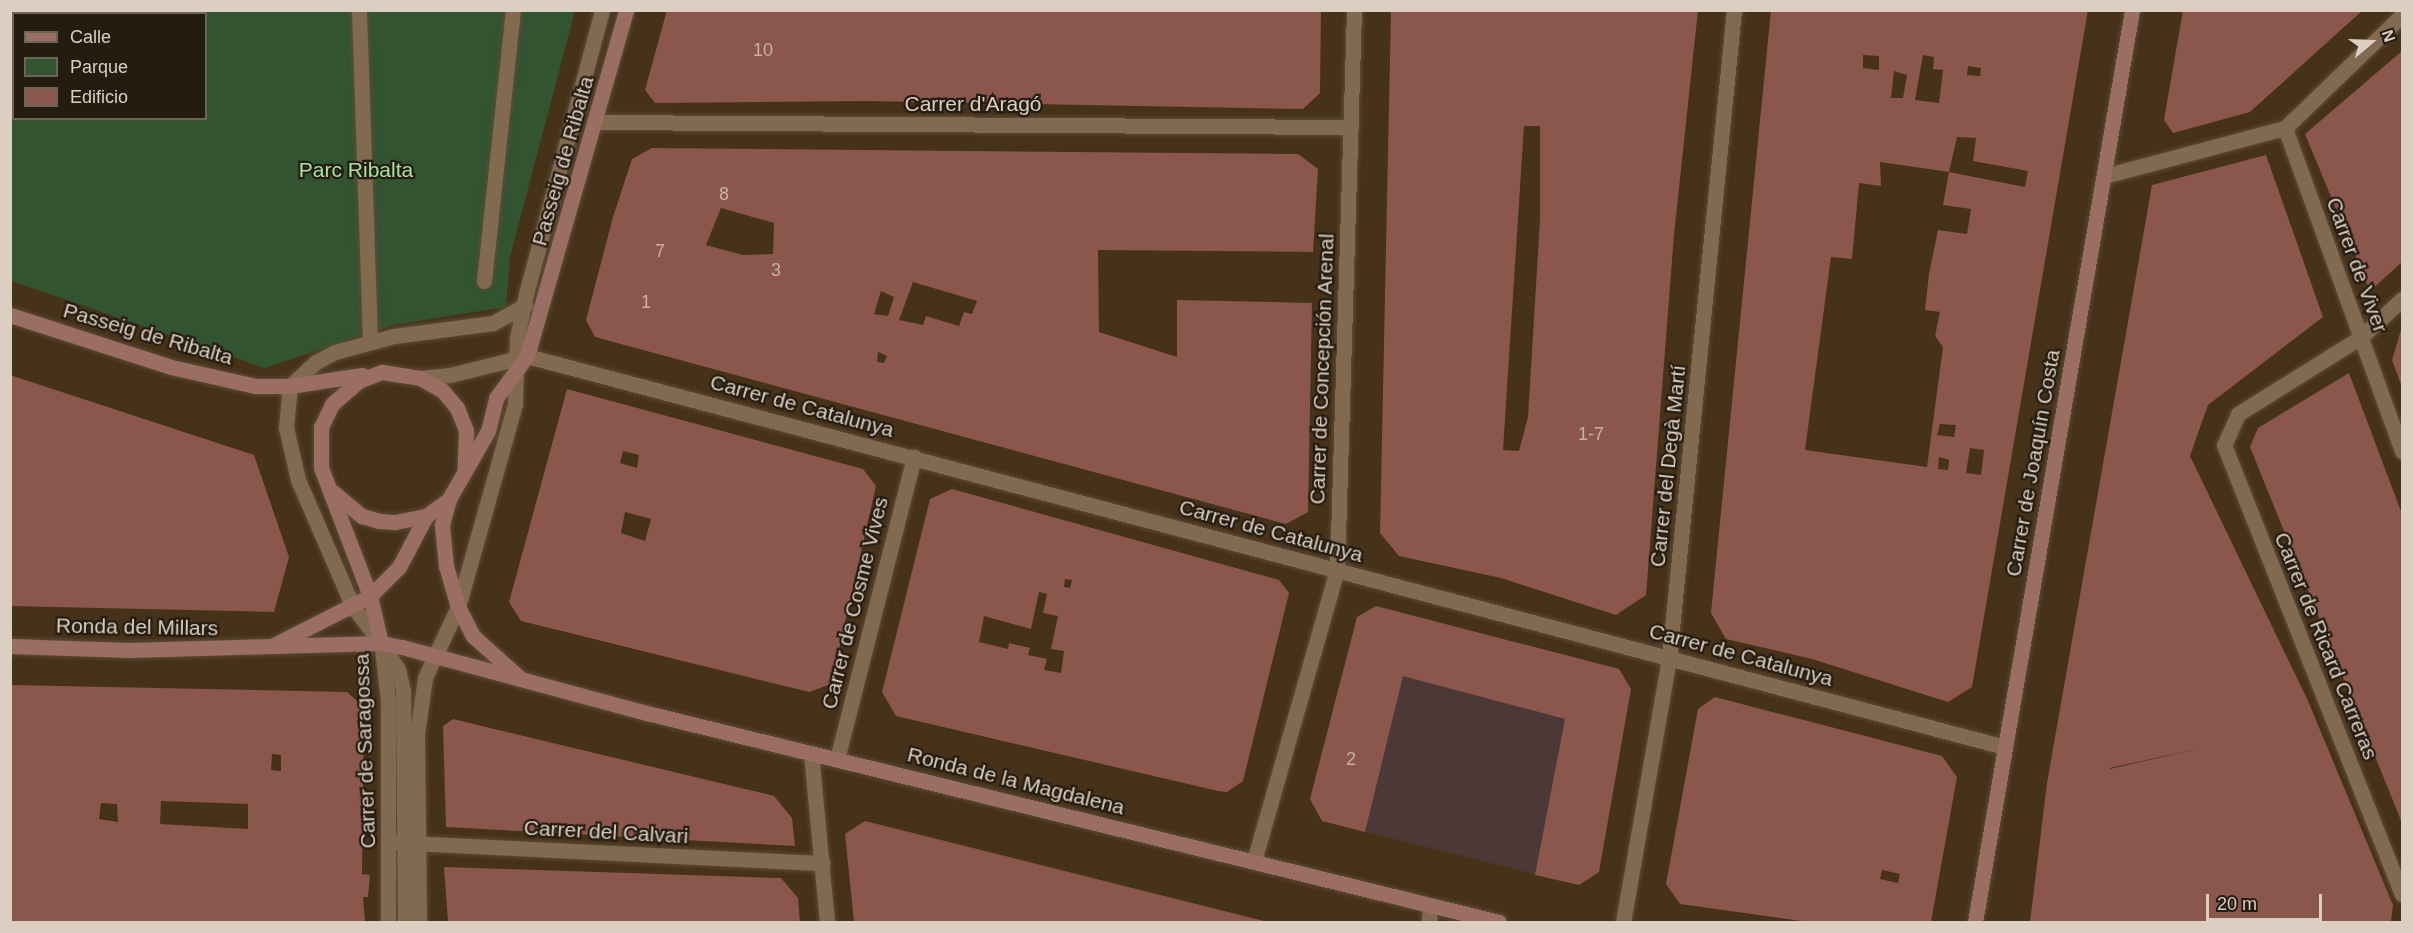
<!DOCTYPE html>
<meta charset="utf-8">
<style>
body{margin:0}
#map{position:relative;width:2413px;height:933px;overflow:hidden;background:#463119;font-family:Helvetica,sans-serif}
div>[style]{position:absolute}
.education>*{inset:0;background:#4d3838}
.green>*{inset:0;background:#325430}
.building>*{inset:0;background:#8b564c}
.roads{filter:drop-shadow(0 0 2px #5d4c37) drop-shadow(0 0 2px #5d4c37)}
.lane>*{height:15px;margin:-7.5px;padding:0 7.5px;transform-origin:7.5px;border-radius:7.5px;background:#826a50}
.street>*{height:15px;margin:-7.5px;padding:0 7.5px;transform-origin:7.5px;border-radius:7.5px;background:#826a50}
.secondary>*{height:15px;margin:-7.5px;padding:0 7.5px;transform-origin:7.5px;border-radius:7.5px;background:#9b6e64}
span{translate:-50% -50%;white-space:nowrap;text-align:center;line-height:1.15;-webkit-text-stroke:4.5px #251c11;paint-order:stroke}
.number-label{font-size:18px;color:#c8b1a4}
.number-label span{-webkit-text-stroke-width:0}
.street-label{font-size:21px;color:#dccfc1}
.park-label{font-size:21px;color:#a7e1a3}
.frame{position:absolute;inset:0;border:12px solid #dccfc1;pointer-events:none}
.legend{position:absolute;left:12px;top:12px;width:195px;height:108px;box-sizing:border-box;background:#251c11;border:2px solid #6e6457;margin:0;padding:8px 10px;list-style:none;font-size:18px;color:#dccfc1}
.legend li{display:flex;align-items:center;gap:12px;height:30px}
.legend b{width:30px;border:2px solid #6e6457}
.north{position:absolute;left:2341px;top:12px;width:60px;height:60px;-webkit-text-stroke:4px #251c11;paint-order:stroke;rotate:71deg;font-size:16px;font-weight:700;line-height:24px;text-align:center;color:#dccfc1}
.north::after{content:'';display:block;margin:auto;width:21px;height:27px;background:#dccfc1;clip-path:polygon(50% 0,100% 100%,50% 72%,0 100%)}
.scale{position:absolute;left:2206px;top:894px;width:116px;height:27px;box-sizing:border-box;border:3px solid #dccfc1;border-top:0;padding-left:8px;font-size:18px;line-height:21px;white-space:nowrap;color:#dccfc1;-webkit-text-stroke:4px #251c11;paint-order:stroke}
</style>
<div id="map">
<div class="education">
<i style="clip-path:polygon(1376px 606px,1619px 669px,1631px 689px,1599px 872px,1579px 885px,1322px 821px,1310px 799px,1357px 617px)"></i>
</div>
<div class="green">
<i style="clip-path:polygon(evenodd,11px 11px,575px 11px,510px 257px,506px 307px,393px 325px,265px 368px,11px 281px,11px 11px,14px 14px,206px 14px,206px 118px,14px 118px,14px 14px)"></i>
</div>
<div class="building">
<i style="clip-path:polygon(667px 10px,1321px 10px,1320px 93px,1303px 109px,864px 101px,655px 103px,645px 90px)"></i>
<i style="clip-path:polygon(evenodd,1391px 10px,1698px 10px,1674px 235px,1646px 595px,1616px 615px,1501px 578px,1399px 556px,1380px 533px,1391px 10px,1524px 126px,1540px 126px,1540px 220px,1528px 417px,1519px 451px,1503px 450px,1524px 126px)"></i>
<i style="clip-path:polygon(evenodd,1771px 10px,2088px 10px,1972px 687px,1948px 702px,1812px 659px,1726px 639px,1711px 613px,1771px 10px,1863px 55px,1879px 56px,1879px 70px,1863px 68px,1863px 55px,1771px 10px,1923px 55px,1934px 57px,1933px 69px,1943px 70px,1939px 103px,1915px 100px,1923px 55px,1771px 10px,1968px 66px,1981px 68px,1980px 76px,1967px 75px,1968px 66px,1771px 10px,1894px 71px,1907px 75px,1903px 98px,1891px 98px,1894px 71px,1771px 10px,1957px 137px,1976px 138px,1973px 161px,2028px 171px,2025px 187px,1949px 172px,1957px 137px,1771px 10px,1880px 162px,1949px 172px,1943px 205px,1971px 209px,1967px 234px,1938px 230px,1929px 274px,1925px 310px,1940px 312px,1935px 336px,1943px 347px,1927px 467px,1805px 450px,1831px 257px,1852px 259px,1859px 183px,1881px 186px,1880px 162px,1771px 10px,1940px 424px,1956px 425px,1954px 437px,1937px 435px,1940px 424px,1771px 10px,1970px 448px,1984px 450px,1981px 475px,1966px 473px,1970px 448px,1771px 10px,1939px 457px,1949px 460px,1948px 470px,1938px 469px,1939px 457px)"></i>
<i style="clip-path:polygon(2183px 10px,2363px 10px,2250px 112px,2173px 133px,2164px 120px)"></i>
<i style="clip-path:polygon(2402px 51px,2402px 262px,2370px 291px,2305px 134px)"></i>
<i style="clip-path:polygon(evenodd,652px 148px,1298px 154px,1318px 169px,1313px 252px,1098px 250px,1099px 332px,1177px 357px,1177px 300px,1312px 303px,1308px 512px,1286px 524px,595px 337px,586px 320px,613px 217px,632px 159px,652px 148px,721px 208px,774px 223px,773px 254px,743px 255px,706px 245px,721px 208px,652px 148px,913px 282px,977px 301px,972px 314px,964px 312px,959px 326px,926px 316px,923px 325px,899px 320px,913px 282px,652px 148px,881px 291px,894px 297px,888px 316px,874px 314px,881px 291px,652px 148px,878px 352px,887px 356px,884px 363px,877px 362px,878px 352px)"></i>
<i style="clip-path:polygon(evenodd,2266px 155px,2323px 317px,2208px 405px,2190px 456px,2308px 701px,2393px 905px,2391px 922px,2030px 922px,2047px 783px,2152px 185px,2266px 155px,2205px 747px,2162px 757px,2110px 769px,2110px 768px,2205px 747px)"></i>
<i style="clip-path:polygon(2402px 327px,2402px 387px,2392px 360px)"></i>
<i style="clip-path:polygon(2349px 373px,2402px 514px,2402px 823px,2250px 447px,2258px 428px)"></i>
<i style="clip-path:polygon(10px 375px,254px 455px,289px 557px,274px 612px,10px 606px)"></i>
<i style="clip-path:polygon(evenodd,567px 389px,863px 469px,876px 486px,831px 684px,809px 692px,521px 621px,509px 602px,567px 389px,623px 451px,639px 455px,637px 468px,620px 463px,623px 451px,567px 389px,625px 512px,651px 519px,645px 541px,621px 533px,625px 512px)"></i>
<i style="clip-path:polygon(evenodd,952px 489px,1279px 580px,1289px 593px,1243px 781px,1227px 792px,1218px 791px,896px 716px,882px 692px,930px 499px,952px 489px,1065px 579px,1072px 580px,1070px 588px,1064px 587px,1065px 579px,952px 489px,1039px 592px,1047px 594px,1043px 613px,1058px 616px,1051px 649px,1064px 651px,1061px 673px,1044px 670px,1047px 659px,1028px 655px,1030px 648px,1009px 643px,1008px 649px,979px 642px,984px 616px,1031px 629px,1039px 592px)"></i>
<i style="clip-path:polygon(1376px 606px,1619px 669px,1631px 689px,1599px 872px,1579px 885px,1535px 875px,1565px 719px,1403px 676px,1365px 832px,1322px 821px,1310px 799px,1357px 617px)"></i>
<i style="clip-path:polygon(evenodd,10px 685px,347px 692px,364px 707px,362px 874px,370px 875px,368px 897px,363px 897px,365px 922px,10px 922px,10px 685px,272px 754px,281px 755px,281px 771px,271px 770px,272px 754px,10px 685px,161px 801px,248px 804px,248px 829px,160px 824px,161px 801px,10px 685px,101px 803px,117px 804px,118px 822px,99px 819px,101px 803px)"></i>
<i style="clip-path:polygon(evenodd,1715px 697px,1942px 756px,1957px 777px,1931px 922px,1808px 922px,1680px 904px,1666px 884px,1698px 709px,1715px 697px,1882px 870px,1900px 874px,1898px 883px,1880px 879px,1882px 870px)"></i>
<i style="clip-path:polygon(453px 719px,774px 796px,792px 818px,795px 846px,446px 827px,443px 726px)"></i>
<i style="clip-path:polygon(865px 821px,1268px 922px,854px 922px,845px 834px)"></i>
<i style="clip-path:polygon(444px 867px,781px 878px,798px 898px,800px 922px,448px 922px)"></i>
</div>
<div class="roads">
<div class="lane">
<i style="left:381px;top:643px;width:46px;rotate:-127.9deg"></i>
<i style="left:353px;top:607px;width:138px;rotate:-113.4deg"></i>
<i style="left:298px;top:480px;width:54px;rotate:-102.8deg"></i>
<i style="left:286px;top:427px;width:41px;rotate:-84.4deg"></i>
<i style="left:290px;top:386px;width:35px;rotate:-43deg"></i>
<i style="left:316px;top:362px;width:21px;rotate:-28deg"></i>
<i style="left:335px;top:352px;width:61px;rotate:-15.2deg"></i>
<i style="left:394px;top:336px;width:100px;rotate:-7.5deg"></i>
<i style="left:493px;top:323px;width:37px;rotate:-29deg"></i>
<i style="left:435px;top:656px;width:54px;rotate:-64.9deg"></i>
<i style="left:458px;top:607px;width:211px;rotate:-74.3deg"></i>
<i style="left:515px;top:404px;width:66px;rotate:-88.3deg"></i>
<i style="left:517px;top:338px;width:45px;rotate:-78.4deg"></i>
<i style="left:526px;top:294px;width:294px;rotate:-75deg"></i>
</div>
<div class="street">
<i style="left:359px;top:10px;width:332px;rotate:88.1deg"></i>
<i style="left:595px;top:122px;width:756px;rotate:0.38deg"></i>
<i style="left:2285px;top:128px;width:344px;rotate:70.1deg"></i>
<i style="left:2104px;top:176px;width:187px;rotate:-14.9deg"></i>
<i style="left:2285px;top:128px;width:163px;rotate:-44deg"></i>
<i style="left:484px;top:281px;width:273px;rotate:-83.9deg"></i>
<i style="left:2402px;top:299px;width:56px;rotate:137.2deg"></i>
<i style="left:2361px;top:337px;width:145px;rotate:148deg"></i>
<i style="left:2238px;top:414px;width:34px;rotate:114deg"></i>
<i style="left:2224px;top:445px;width:483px;rotate:68.4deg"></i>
<i style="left:420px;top:378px;width:30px;rotate:-6deg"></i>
<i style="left:450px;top:375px;width:79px;rotate:-13.9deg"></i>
<i style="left:527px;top:356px;width:1529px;rotate:14.82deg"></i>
<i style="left:381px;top:643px;width:31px;rotate:57deg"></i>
<i style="left:398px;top:669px;width:23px;rotate:77deg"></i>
<i style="left:403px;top:691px;width:231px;rotate:89.5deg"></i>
<i style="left:382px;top:649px;width:52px;rotate:83.4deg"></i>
<i style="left:388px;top:701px;width:221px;rotate:90deg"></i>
<i style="left:811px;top:753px;width:170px;rotate:84.6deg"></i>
<i style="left:837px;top:759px;width:312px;rotate:-75.7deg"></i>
<i style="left:389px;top:842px;width:434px;rotate:2.8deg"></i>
<i style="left:1254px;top:861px;width:303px;rotate:-74.1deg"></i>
<i style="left:1337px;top:570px;width:560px;rotate:-88.26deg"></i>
<i style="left:419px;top:922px;width:189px;rotate:-90.6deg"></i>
<i style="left:417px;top:733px;width:56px;rotate:-81.7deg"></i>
<i style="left:425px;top:678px;width:24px;rotate:-66deg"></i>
<i style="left:1429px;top:922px;width:17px;rotate:-87deg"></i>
<i style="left:1623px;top:922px;width:268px;rotate:-80.1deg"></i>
<i style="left:1669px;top:658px;width:651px;rotate:-84.27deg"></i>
</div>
<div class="secondary">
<i style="left:10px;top:315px;width:169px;rotate:17.9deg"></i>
<i style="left:171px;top:367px;width:86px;rotate:12.7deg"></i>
<i style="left:255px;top:386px;width:35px"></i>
<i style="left:290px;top:386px;width:73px;rotate:-8.7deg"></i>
<i style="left:333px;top:492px;width:38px;rotate:40deg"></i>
<i style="left:362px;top:516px;width:18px;rotate:16deg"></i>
<i style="left:379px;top:521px;width:16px;rotate:4deg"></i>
<i style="left:395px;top:522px;width:32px;rotate:-11deg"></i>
<i style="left:381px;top:643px;width:48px;rotate:-103.2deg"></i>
<i style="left:370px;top:596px;width:137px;rotate:-110.9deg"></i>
<i style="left:321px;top:468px;width:41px;rotate:-90deg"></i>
<i style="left:321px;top:427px;width:25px;rotate:-64deg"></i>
<i style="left:332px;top:404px;width:35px;rotate:-41deg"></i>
<i style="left:358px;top:381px;width:26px;rotate:-21deg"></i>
<i style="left:382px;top:372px;width:38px;rotate:9deg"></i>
<i style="left:420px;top:378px;width:25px;rotate:29deg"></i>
<i style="left:442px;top:390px;width:23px;rotate:50deg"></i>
<i style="left:457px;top:408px;width:24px;rotate:68deg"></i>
<i style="left:466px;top:430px;width:38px;rotate:92deg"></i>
<i style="left:274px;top:645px;width:108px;rotate:-27deg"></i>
<i style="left:370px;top:596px;width:41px;rotate:-45deg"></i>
<i style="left:399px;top:567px;width:58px;rotate:-62.1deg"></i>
<i style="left:426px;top:516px;width:29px;rotate:-36deg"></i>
<i style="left:10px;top:646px;width:119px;rotate:1.9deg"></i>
<i style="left:129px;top:650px;width:252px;rotate:-1.6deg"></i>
<i style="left:381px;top:643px;width:21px;rotate:11deg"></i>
<i style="left:402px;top:647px;width:258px;rotate:15.1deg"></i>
<i style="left:651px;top:714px;width:873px;rotate:13.78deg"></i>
<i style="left:521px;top:679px;width:64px;rotate:-138.1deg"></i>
<i style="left:473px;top:636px;width:33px;rotate:-117deg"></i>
<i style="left:458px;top:607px;width:43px;rotate:-106.3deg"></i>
<i style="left:446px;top:566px;width:41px;rotate:-95.6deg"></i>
<i style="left:442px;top:525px;width:27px;rotate:-75deg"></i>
<i style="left:449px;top:499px;width:78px;rotate:-60.2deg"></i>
<i style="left:488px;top:431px;width:34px;rotate:-76deg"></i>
<i style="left:496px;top:398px;width:52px;rotate:-53.6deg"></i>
<i style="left:527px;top:356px;width:360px;rotate:-74deg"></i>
<i style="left:1975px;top:922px;width:925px;rotate:-80.23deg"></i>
</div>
</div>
<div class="number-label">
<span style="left:763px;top:50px">10</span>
<span style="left:724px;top:194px">8</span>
<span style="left:660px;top:251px">7</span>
<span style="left:776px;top:270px">3</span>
<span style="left:646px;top:302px">1</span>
<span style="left:1591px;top:434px">1-7</span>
<span style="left:1351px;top:759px">2</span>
</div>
<div class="street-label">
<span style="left:973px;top:104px">Carrer d'Aragó</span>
<span style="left:563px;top:161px;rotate:-74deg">Passeig de Ribalta</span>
<span style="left:2357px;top:265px;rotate:70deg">Carrer de Viver</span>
<span style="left:148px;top:334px;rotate:16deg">Passeig de Ribalta</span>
<span style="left:1322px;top:369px;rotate:-88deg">Carrer de Concepción Arenal</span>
<span style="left:802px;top:406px;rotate:15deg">Carrer de Catalunya</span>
<span style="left:2033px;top:463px;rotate:-80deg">Carrer de Joaquín Costa</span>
<span style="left:1668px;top:466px;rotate:-84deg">Carrer del Degà Martí</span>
<span style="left:1271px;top:531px;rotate:15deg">Carrer de Catalunya</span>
<span style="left:855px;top:603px;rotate:-76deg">Carrer de Cosme Vives</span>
<span style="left:137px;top:627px;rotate:1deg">Ronda del Millars</span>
<span style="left:2326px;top:646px;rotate:68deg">Carrer de Ricard Carreras</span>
<span style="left:1741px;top:655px;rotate:15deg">Carrer de Catalunya</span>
<span style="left:365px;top:751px;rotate:-92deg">Carrer de Saragossa</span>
<span style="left:1016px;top:781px;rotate:14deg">Ronda de la Magdalena</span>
<span style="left:606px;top:832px;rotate:3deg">Carrer del Calvari</span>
</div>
<div class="park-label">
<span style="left:356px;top:170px">Parc Ribalta</span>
</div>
<div class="frame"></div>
<ul class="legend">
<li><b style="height:8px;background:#9b6e64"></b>Calle</li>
<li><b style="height:16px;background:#325430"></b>Parque</li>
<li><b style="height:16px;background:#8b564c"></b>Edificio</li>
</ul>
<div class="north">N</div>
<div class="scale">20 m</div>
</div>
